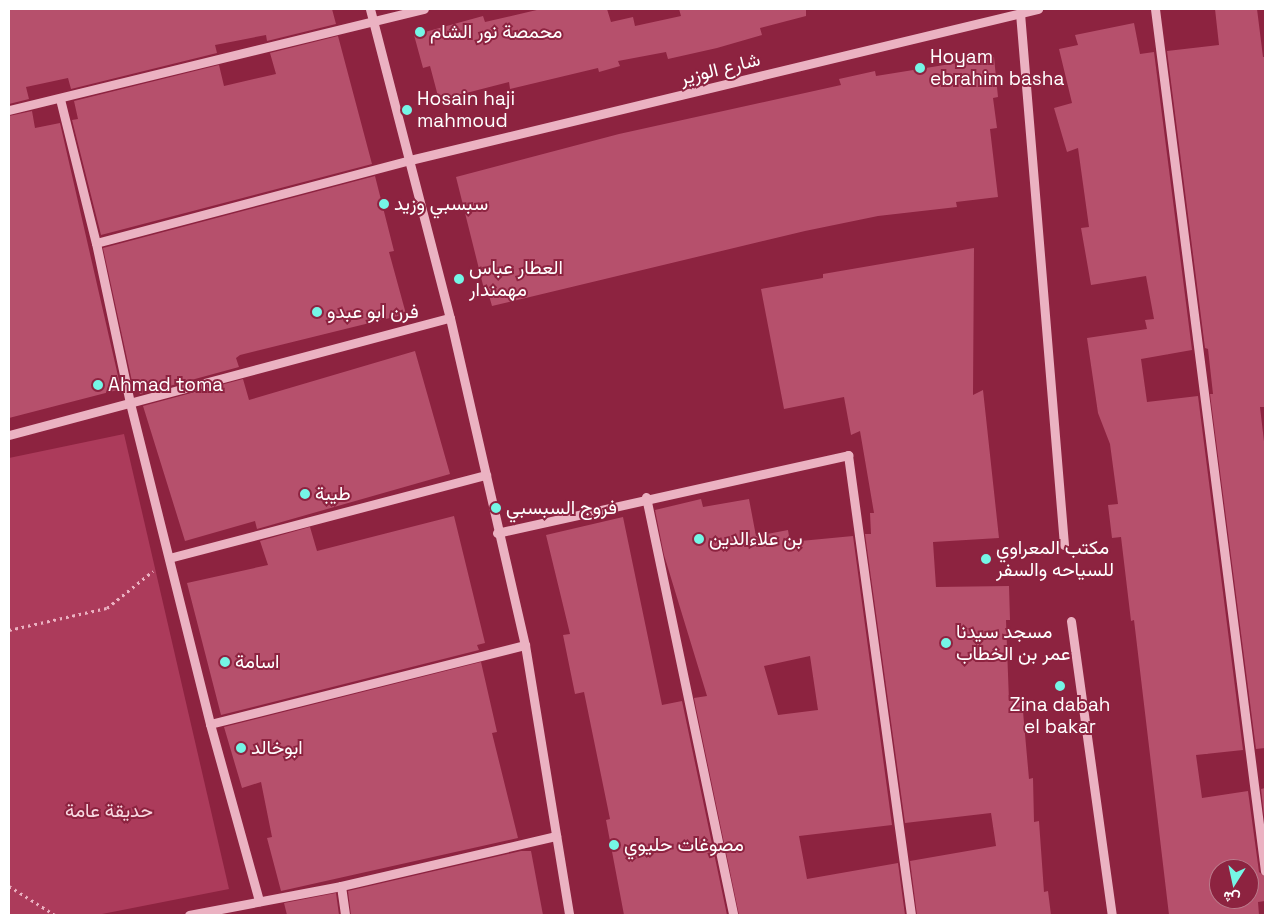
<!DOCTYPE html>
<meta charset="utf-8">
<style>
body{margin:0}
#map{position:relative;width:1274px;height:924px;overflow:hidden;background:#8d2340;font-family:"Space Grotesk",Vazirmatn,sans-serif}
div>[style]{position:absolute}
.green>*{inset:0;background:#ac3b5b}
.building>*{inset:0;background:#b6506c}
.path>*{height:3px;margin-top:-1.5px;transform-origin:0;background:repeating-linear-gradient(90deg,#ebb2c2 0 2.5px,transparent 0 6.5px)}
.minor>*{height:9px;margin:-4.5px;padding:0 4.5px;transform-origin:4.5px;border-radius:4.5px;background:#ebb2c2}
.dots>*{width:14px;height:14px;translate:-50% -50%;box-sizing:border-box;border:2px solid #8d2340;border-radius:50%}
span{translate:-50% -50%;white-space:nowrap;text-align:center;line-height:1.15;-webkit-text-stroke:4px #8d2340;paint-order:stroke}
.poi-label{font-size:19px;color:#fff}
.left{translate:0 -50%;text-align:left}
.street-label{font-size:19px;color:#fff}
.park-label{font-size:19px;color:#f8d7e0}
.frame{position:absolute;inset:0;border:10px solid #fff;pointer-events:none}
.north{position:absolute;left:1209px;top:859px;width:50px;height:50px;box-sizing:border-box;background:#8d2340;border:1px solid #bb7b8c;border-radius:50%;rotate:190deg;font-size:14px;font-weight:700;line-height:20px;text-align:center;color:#fff}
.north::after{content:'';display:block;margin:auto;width:18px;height:22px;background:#75f6e6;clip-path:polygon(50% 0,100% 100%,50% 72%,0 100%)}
</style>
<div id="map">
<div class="green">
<i style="clip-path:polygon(124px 434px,229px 889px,97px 915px,9px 915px,9px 458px)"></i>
</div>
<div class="building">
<i style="clip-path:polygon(9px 9px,332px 9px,336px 24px,267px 41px,266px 35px,215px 45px,217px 53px,71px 89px,68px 78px,26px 87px,29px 99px,9px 104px)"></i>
<i style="clip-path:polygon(541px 9px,607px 9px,611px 22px,633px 17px,635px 26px,681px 16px,679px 9px,806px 9px,806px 16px,760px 28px,762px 35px,717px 48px,668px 59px,666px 52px,618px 61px,620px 66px,599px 72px,598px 68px,510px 89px,509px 82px,439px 100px,430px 66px,423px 68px,414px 35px,483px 16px,485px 22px)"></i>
<i style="clip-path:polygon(1215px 9px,1257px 9px,1263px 57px,1265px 57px,1265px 407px,1260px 407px,1265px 450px,1265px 748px,1256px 749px,1210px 394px,1213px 394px,1208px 349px,1205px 348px,1167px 51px,1219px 45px)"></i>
<i style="clip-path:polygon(evenodd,1134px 23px,1140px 54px,1154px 52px,1192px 350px,1141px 359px,1147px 402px,1198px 396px,1243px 750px,1196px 755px,1202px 798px,1248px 791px,1259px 872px,1265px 877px,1265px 901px,1258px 902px,1259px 915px,1169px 915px,1134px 620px,1131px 621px,1121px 537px,1112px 538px,1108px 505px,1118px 504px,1110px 444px,1098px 413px,1087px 338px,1147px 329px,1145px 320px,1154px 319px,1146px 276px,1091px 285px,1081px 228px,1089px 227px,1078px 148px,1067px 152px,1054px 108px,1072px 103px,1059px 49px,1078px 45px,1075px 35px,1134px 23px,1219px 869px,1249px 869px,1249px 899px,1219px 899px,1219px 869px)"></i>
<i style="clip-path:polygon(338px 36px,372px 164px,101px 235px,72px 120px,78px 119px,74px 101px,219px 65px,224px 86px,276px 74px,270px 53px)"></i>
<i style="clip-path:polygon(994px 57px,998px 97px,993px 98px,997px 128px,990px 129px,998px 197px,956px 202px,957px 207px,878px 216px,805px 231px,492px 306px,488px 292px,485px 293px,456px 177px,619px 134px,841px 85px,839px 79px,875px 71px,876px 76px)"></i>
<i style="clip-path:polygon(32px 111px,35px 128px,60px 123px,121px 389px,9px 418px,9px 116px)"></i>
<i style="clip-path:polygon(375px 176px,394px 251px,389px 252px,406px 314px,240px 355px,236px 358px,239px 367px,140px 394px,137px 385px,133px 386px,103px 248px)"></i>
<i style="clip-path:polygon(974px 248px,973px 395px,983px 390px,999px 538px,933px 542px,936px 587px,1009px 586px,1010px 620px,1006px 620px,1009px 701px,1022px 700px,1029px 779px,1033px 778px,1034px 822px,1039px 821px,1044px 892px,1048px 891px,1051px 915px,917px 915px,910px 861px,996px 846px,991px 813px,905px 823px,865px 534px,871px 534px,870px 513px,874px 513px,860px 431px,851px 435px,844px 397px,784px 409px,761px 289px,823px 278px,823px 274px)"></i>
<i style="clip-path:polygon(415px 351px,450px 474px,257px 529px,255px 521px,185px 541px,143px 406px,243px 379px,249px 400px)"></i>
<i style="clip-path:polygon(evenodd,701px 499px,703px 507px,749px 499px,756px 536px,788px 530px,790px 542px,853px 536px,892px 825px,799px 836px,807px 879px,898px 863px,905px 915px,739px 915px,694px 698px,707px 696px,664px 555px,655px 510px,701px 499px,810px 656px,818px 710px,778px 715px,764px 666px,810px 656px)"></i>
<i style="clip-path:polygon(454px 516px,485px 643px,477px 645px,479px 650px,221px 715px,187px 583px,268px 565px,260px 541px,310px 527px,317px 551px)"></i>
<i style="clip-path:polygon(623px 517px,662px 705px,682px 701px,727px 915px,624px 915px,606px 820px,610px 819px,584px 692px,575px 694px,563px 635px,570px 634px,546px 535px)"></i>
<i style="clip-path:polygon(481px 662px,497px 732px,492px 733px,518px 838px,281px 891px,267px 838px,272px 837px,261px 782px,242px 788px,224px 727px)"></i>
<i style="clip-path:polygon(1265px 788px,1265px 824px,1261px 789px)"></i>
<i style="clip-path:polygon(521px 851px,531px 851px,543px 915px,351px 915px,348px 891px)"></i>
<i style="clip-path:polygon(336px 893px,339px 915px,287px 915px,284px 903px)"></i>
</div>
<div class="path">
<i style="left:9px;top:630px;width:100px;rotate:-12.7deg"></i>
<i style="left:107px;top:608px;width:59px;rotate:-38.8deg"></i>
<i style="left:9px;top:886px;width:54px;rotate:32.2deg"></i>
</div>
<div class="minor">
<i style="left:370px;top:9px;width:319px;rotate:75.5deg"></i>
<i style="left:450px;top:318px;width:335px;rotate:77.1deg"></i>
<i style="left:525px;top:645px;width:274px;rotate:80.7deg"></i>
<i style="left:1155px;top:9px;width:869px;rotate:82.73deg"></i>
<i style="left:1020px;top:13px;width:534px;rotate:85.27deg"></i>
<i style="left:60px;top:99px;width:148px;rotate:76deg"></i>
<i style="left:96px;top:243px;width:164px;rotate:78deg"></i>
<i style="left:130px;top:403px;width:331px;rotate:76deg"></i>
<i style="left:210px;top:724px;width:184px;rotate:74.5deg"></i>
<i style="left:9px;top:110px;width:427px;rotate:-13.7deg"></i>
<i style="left:96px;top:243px;width:325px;rotate:-14.8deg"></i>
<i style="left:410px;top:160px;width:646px;rotate:-13.52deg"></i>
<i style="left:9px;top:435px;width:456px;rotate:-14.9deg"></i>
<i style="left:646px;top:497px;width:427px;rotate:78.2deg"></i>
<i style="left:497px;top:533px;width:360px;rotate:-12.5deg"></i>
<i style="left:848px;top:455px;width:464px;rotate:82.2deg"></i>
<i style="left:169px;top:558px;width:328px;rotate:-14.7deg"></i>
<i style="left:1071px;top:621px;width:297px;rotate:82.1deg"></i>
<i style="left:210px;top:724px;width:325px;rotate:-14.1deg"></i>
<i style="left:341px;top:886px;width:29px;rotate:82deg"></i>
<i style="left:189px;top:915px;width:155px;rotate:-10.8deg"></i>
<i style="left:341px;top:886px;width:221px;rotate:-13.1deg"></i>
</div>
<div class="dots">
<i style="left:420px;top:32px;background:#75f6e6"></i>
<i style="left:920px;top:68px;background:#75f6e6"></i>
<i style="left:407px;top:110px;background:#75f6e6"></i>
<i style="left:384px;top:204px;background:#75f6e6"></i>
<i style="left:459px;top:279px;background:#75f6e6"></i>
<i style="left:317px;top:312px;background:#75f6e6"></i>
<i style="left:98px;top:385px;background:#75f6e6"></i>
<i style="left:305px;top:494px;background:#75f6e6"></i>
<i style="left:496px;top:508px;background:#75f6e6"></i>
<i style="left:699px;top:539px;background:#75f6e6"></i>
<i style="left:986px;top:559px;background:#75f6e6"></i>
<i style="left:946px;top:643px;background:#75f6e6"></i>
<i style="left:225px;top:662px;background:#75f6e6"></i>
<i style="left:1060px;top:686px;background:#75f6e6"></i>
<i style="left:241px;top:748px;background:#75f6e6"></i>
<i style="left:614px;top:845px;background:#75f6e6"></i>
</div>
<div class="poi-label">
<span class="left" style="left:430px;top:32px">محمصة نور الشام</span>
<span class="left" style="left:930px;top:68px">Hoyam<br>ebrahim basha</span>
<span class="left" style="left:417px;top:110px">Hosain haji<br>mahmoud</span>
<span class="left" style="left:394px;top:204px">سبسبي وزيد</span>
<span class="left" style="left:469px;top:279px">العطار عباس<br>مهمندار</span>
<span class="left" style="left:327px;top:312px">فرن ابو عبدو</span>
<span class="left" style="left:108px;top:385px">Ahmad toma</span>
<span class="left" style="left:315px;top:494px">طيبة</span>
<span class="left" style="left:506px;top:508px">فروج السبسبي</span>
<span class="left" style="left:709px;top:539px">بن علاءالدين</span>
<span class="left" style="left:996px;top:559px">مكتب المعراوي<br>للسياحه والسفر</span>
<span class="left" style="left:956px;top:643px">مسجد سيدنا<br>عمر بن الخطاب</span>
<span class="left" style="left:235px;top:662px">اسامة</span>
<span style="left:1060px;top:716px">Zina dabah<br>el bakar</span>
<span class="left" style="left:251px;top:748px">ابوخالد</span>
<span class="left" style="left:624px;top:845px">مصوغات حليوي</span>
</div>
<div class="street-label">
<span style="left:720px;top:69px;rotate:-14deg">شارع الوزير</span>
</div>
<div class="park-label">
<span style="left:109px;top:811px">حديقة عامة</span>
</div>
<div class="frame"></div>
<div class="north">ش</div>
</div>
